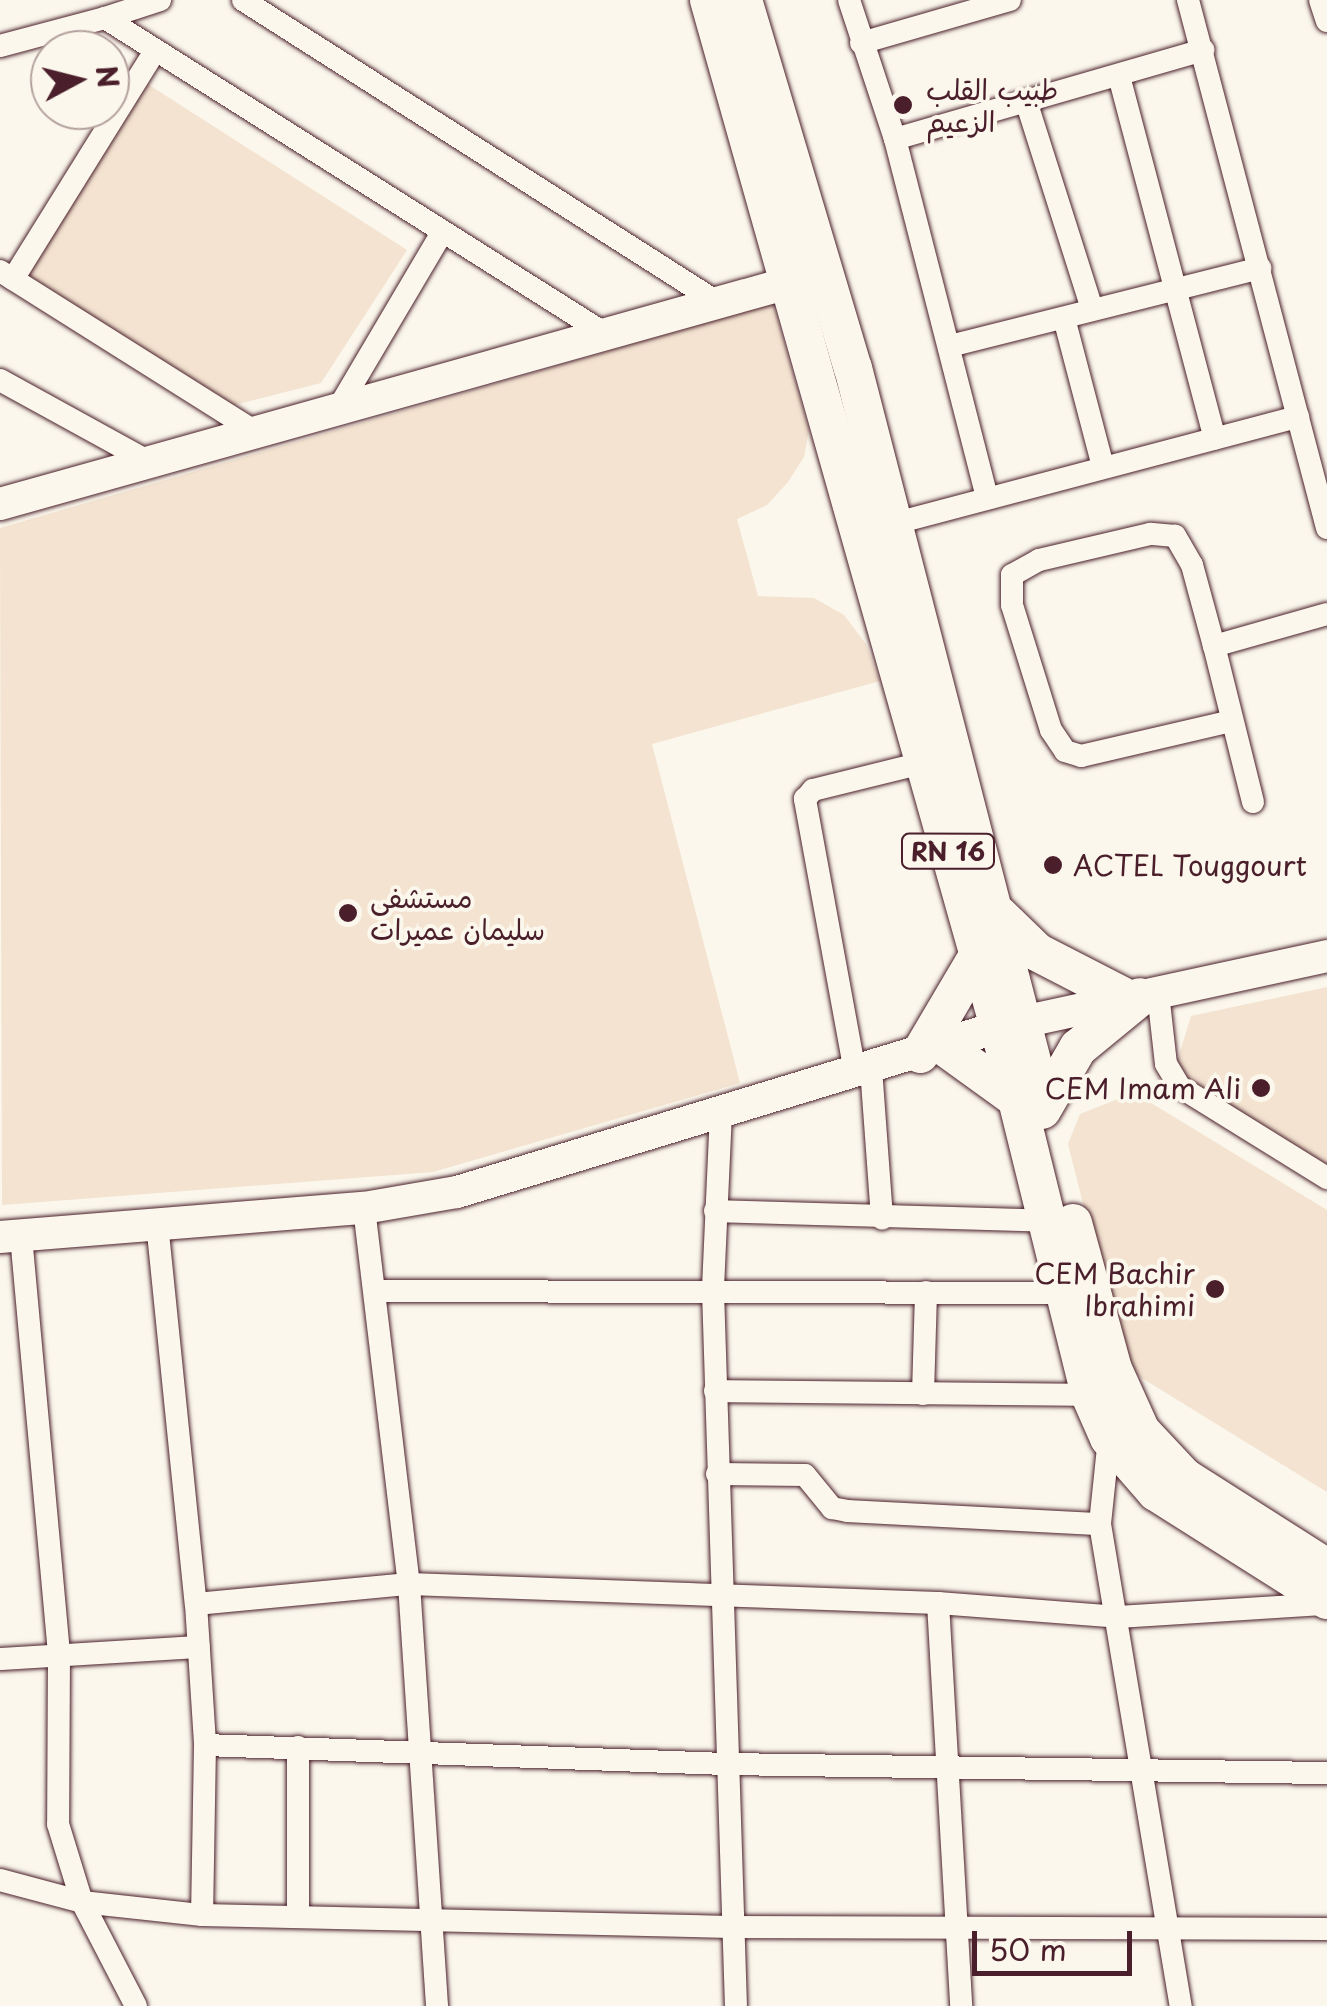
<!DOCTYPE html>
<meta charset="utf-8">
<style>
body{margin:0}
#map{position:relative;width:1327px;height:2006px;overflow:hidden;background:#fbf7ec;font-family:"Playpen Sans","Playpen Sans Arabic",sans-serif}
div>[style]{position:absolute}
.built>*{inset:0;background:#f3e3d0}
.roads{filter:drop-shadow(0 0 2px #4a1f2b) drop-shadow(0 0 2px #4a1f2b)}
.street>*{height:22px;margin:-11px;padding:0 11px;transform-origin:11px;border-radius:11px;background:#fbf7ec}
.secondary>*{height:32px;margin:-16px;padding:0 16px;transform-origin:16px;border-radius:16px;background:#fbf7ec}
.primary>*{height:38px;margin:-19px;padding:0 19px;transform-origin:19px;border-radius:19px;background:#fbf7ec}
.dots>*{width:28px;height:28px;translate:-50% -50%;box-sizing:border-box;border:5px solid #fbf7ec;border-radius:50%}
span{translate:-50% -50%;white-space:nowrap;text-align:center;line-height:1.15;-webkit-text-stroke:8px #fbf7ec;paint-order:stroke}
.shield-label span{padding:2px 8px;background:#fbf7ec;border:2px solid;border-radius:8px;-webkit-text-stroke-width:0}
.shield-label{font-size:25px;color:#4a1f2b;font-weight:700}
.poi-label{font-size:28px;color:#4a1f2b}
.left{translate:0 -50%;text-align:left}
.right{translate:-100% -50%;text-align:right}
.north{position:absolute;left:30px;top:30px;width:100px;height:100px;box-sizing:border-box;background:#fbf7ec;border:2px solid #b4a19f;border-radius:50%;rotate:83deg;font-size:28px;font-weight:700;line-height:40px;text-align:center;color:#4a1f2b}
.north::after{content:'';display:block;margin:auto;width:35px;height:45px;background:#4a1f2b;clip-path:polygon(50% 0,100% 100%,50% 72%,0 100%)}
.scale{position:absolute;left:972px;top:1931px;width:160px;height:45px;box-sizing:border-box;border:5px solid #4a1f2b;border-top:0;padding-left:12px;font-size:30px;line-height:35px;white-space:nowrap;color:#4a1f2b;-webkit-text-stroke:8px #fbf7ec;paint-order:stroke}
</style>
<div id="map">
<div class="built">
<i style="clip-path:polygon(146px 83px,407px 250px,321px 383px,227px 407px,24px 277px)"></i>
<i style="clip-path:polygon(773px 303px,809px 430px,804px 457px,788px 482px,767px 505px,737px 519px,758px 596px,814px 598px,844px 615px,866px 644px,880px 681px,652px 744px,740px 1083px,433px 1172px,2px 1205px,0 528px)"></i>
<i style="clip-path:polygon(1327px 987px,1327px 1168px,1173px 1075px,1191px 1016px)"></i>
<i style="clip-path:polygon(1123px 1097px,1151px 1103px,1327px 1210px,1327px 1492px,1124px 1367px,1068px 1144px,1080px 1114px)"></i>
</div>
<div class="roads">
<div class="street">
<i style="left:243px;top:0;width:566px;rotate:32.51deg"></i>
<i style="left:849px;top:0;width:146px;rotate:71.7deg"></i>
<i style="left:895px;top:139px;width:371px;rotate:75.6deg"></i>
<i style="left:1188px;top:0;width:546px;rotate:75.25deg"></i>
<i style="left:1320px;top:0;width:22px;rotate:72deg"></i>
<i style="left:105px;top:18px;width:58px;rotate:-18.1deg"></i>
<i style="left:861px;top:43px;width:155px;rotate:-16.1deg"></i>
<i style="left:0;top:46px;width:109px;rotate:-14.9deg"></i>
<i style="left:105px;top:18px;width:594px;rotate:32.27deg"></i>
<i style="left:1119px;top:76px;width:375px;rotate:75.2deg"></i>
<i style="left:1027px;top:104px;width:215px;rotate:72.4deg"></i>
<i style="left:895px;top:139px;width:321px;rotate:-16.1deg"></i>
<i style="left:0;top:271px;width:304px;rotate:32.2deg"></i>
<i style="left:13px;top:279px;width:269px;rotate:-58.1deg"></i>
<i style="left:1064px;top:318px;width:154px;rotate:75.3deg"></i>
<i style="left:950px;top:346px;width:320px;rotate:-14.1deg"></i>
<i style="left:0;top:380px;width:170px;rotate:28.8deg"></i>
<i style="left:336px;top:412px;width:208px;rotate:-59.4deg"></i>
<i style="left:892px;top:524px;width:420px;rotate:-14.8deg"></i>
<i style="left:1214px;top:646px;width:84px;rotate:-105.2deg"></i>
<i style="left:1192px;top:565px;width:34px;rotate:-120deg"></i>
<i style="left:1175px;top:536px;width:25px;rotate:-175deg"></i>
<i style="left:1150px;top:534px;width:114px;rotate:166.8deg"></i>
<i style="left:1039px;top:560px;width:31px;rotate:151deg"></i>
<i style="left:1012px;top:575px;width:30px;rotate:90deg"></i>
<i style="left:1012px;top:605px;width:131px;rotate:72.7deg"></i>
<i style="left:1051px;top:730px;width:25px;rotate:56deg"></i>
<i style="left:1065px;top:751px;width:17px;rotate:17deg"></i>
<i style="left:1081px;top:756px;width:155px;rotate:-13.1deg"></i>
<i style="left:1253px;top:802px;width:161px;rotate:-104deg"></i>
<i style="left:1214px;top:646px;width:117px;rotate:-15.8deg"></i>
<i style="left:1158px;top:993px;width:71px;rotate:83.6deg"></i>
<i style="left:1166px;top:1064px;width:27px;rotate:59deg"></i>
<i style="left:1180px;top:1087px;width:173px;rotate:31.8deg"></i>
<i style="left:871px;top:1068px;width:151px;rotate:85.8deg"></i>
<i style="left:855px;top:1072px;width:278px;rotate:-100.4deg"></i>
<i style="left:805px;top:799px;width:12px;rotate:-48deg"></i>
<i style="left:813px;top:790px;width:112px;rotate:-13.9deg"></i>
<i style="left:721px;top:1112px;width:179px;rotate:92.6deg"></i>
<i style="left:713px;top:1291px;width:715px;rotate:88.16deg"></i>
<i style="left:364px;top:1208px;width:379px;rotate:83.2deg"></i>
<i style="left:409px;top:1584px;width:423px;rotate:86.2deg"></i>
<i style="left:715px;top:1211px;width:330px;rotate:1.7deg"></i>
<i style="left:157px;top:1223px;width:383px;rotate:84.2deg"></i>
<i style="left:196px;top:1604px;width:141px;rotate:86.3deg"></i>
<i style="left:205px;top:1745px;width:170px;rotate:91deg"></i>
<i style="left:21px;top:1236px;width:420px;rotate:84.8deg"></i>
<i style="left:59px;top:1654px;width:170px;rotate:90.3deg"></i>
<i style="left:58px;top:1824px;width:82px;rotate:72.9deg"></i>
<i style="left:375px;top:1291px;width:689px;rotate:0.17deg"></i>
<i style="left:715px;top:1391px;width:375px;rotate:0.6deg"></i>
<i style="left:923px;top:1394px;width:102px;rotate:-88.3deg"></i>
<i style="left:1109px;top:1438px;width:86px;rotate:96deg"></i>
<i style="left:1100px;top:1524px;width:489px;rotate:80.5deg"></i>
<i style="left:717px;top:1474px;width:88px;rotate:0.7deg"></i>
<i style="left:805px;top:1475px;width:43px;rotate:50.7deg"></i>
<i style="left:832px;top:1508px;width:16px;rotate:11deg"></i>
<i style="left:848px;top:1511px;width:252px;rotate:3deg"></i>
<i style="left:938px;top:1603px;width:404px;rotate:86.7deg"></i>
<i style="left:196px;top:1604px;width:214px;rotate:-5.4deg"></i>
<i style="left:409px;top:1584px;width:529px;rotate:2.06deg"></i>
<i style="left:938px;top:1603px;width:181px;rotate:4.4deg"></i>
<i style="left:1118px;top:1617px;width:209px;rotate:-3.6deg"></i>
<i style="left:0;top:1659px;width:199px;rotate:-3.5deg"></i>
<i style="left:205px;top:1745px;width:520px;rotate:2.09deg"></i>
<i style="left:725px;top:1764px;width:602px;rotate:0.86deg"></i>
<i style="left:298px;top:1747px;width:167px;rotate:90deg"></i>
<i style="left:0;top:1880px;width:85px;rotate:15deg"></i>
<i style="left:136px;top:2006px;width:117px;rotate:-117.4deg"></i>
<i style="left:82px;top:1902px;width:121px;rotate:6.2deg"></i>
<i style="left:202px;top:1915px;width:528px;rotate:1.3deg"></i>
<i style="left:730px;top:1927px;width:597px;rotate:0.19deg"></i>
</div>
<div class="secondary">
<i style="left:0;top:504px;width:841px;rotate:-15.66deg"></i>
<i style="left:0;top:1237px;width:365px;rotate:-4.6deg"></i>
<i style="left:364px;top:1208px;width:94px;rotate:-9.8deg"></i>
<i style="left:457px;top:1192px;width:567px;rotate:-16.93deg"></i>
<i style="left:999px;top:1027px;width:336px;rotate:-12.2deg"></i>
</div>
<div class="primary">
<i style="left:709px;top:0;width:1067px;rotate:74.23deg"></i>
<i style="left:999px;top:1027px;width:379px;rotate:76.1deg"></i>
<i style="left:1090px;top:1395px;width:47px;rotate:66.2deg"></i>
<i style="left:1109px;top:1438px;width:72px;rotate:49deg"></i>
<i style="left:1156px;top:1492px;width:202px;rotate:32.3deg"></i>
<i style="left:743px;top:0;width:384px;rotate:73.4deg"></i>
<i style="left:853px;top:368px;width:728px;rotate:75.52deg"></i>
<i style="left:999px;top:915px;width:53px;rotate:44.2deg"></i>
<i style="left:1037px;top:952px;width:102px;rotate:27.3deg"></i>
<i style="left:945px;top:1047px;width:85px;rotate:35.9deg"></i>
<i style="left:920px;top:1054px;width:116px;rotate:-59.5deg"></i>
<i style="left:1042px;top:1110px;width:72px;rotate:-59.9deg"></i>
<i style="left:1078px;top:1048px;width:80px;rotate:-39.4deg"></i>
<i style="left:1073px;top:1223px;width:151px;rotate:74.7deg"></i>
<i style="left:1113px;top:1369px;width:68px;rotate:65.7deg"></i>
<i style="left:1141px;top:1431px;width:63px;rotate:46.9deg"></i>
<i style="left:1184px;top:1477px;width:169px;rotate:32.5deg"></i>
</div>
</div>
<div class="dots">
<i style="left:903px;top:105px;background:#4a1f2b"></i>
<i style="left:1053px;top:865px;background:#4a1f2b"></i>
<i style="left:348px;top:913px;background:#4a1f2b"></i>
<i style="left:1261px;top:1088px;background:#4a1f2b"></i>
<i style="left:1215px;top:1289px;background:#4a1f2b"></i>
</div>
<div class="shield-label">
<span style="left:948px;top:851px">RN 16</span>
</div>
<div class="poi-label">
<span class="left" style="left:926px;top:105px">طبيب القلب<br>الزعيم</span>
<span class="left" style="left:1073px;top:865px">ACTEL Touggourt</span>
<span class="left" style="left:370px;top:913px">مستشفى<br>سليمان عميرات</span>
<span class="right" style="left:1241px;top:1088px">CEM Imam Ali</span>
<span class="right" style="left:1195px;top:1289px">CEM Bachir<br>Ibrahimi</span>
</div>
<div class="north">N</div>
<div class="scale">50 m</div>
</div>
